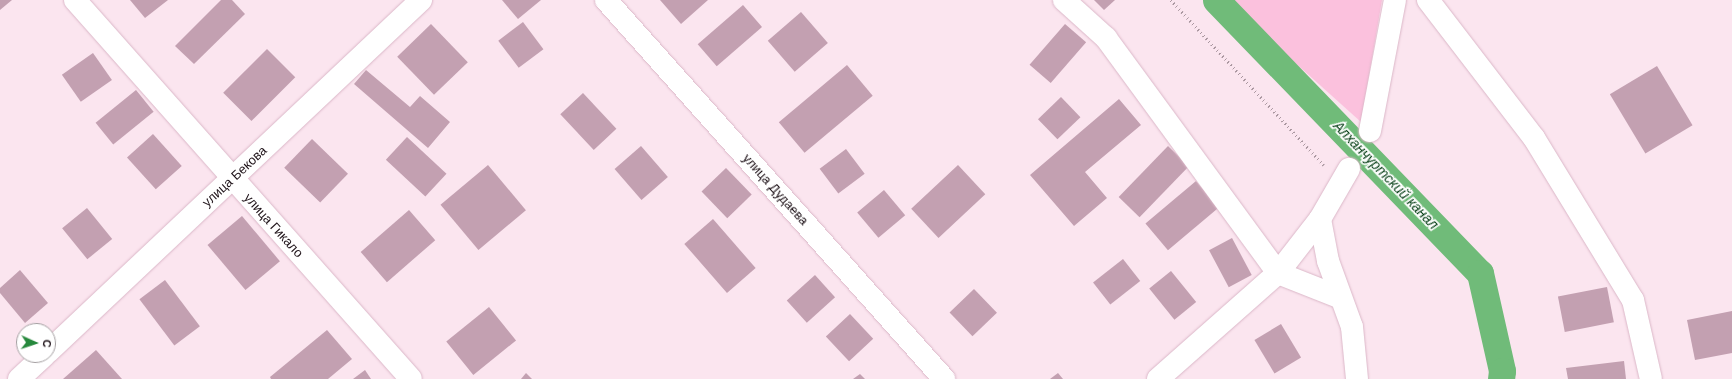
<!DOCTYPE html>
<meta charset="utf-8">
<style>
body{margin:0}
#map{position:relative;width:1732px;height:379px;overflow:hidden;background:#fbe5ef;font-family:Helvetica,sans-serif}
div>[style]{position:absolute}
.green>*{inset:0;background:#fbc1dd}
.canal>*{height:27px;margin:-13.5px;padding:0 13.5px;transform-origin:13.5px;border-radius:13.5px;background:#70bb79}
.building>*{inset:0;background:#c3a0b1;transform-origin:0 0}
.path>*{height:2.5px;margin-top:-1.25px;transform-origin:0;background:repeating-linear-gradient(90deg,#aa97a0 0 1px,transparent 0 4px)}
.roads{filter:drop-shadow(0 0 1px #dbb7c8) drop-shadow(0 0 1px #dbb7c8)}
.street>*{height:22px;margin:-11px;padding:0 11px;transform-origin:11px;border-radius:11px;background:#fff}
.secondary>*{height:22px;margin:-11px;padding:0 11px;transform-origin:11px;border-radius:11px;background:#fff}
span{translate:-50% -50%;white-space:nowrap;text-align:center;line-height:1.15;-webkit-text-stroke:3.5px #fff;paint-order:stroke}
.street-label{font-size:13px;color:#1d1117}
.water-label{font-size:14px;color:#033d13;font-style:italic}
.north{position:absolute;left:16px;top:323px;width:40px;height:40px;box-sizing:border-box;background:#fff;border:1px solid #a5a0a2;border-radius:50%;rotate:93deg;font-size:11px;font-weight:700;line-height:16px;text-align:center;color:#1d1117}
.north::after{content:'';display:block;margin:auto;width:14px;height:18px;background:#26883c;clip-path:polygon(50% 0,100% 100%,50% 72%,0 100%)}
</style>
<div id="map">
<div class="green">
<i style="clip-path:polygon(1225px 0,1382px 0,1361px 122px)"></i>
</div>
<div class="canal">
<i style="left:1216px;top:0;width:380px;rotate:46deg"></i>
<i style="left:1480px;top:273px;width:100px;rotate:77.3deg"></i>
<i style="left:1502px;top:371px;width:8px;rotate:97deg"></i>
</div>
<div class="building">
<i style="clip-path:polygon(0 0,12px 0,0 10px)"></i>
<i style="clip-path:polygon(130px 0,168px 0,145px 18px)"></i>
<i style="clip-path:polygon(221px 0,232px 0,245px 14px,194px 64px,175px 46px)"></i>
<i style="clip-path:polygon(502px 0,541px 0,518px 19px)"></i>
<i style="clip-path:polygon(660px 0,708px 0,681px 24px)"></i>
<i style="clip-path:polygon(1094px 0,1115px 0,1104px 10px)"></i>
<i style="left:743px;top:5px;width:29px;height:60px;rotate:49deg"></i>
<i style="left:801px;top:12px;width:41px;height:44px;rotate:49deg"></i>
<i style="left:523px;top:22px;width:34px;height:31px;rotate:53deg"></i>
<i style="left:431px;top:24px;width:53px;height:47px;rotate:46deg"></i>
<i style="left:1065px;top:24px;width:28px;height:54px;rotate:41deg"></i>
<i style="left:267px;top:49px;width:40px;height:62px;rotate:45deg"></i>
<i style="left:93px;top:53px;width:33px;height:38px;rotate:55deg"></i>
<i style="left:847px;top:65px;width:40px;height:89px;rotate:50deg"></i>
<i style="left:1657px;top:66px;width:69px;height:55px;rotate:59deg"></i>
<i style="clip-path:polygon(366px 70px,410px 107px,420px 96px,450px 122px,428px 148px,354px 84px)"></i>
<i style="left:136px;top:90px;width:28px;height:52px;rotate:51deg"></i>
<i style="left:583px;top:93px;width:49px;height:31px;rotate:47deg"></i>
<i style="left:1061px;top:97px;width:28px;height:32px;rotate:46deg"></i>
<i style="clip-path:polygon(1119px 99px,1141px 125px,1085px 172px,1107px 198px,1074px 226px,1030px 175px)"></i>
<i style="left:153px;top:134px;width:43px;height:35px;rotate:48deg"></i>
<i style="left:407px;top:137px;width:54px;height:31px;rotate:43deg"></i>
<i style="left:312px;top:139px;width:50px;height:40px;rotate:44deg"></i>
<i style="left:641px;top:146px;width:41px;height:35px;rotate:49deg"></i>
<i style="left:1168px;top:146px;width:29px;height:71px;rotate:44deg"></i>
<i style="left:846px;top:149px;width:31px;height:33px;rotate:53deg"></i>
<i style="left:488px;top:165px;width:59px;height:62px;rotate:50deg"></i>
<i style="left:958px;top:165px;width:40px;height:64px;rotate:47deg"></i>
<i style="left:726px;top:168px;width:37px;height:34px;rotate:46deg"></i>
<i style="left:1196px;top:181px;width:35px;height:66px;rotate:50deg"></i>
<i style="left:884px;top:190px;width:33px;height:35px;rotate:50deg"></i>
<i style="left:87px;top:208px;width:40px;height:32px;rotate:51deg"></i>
<i style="left:409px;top:210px;width:40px;height:64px;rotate:49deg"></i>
<i style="left:242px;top:216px;width:59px;height:45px;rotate:50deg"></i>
<i style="left:713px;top:219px;width:65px;height:38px;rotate:49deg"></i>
<i style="left:1232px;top:238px;width:42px;height:26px;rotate:62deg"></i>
<i style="left:1123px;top:259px;width:28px;height:38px;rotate:52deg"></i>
<i style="clip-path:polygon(20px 270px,48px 303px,25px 323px,0 293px,0 288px)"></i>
<i style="left:1171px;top:271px;width:40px;height:28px;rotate:51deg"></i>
<i style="left:815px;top:275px;width:30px;height:38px;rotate:48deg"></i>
<i style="left:165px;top:280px;width:58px;height:32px;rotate:53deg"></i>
<i style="left:1607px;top:287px;width:36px;height:50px;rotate:79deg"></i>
<i style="left:974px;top:289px;width:33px;height:34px;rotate:46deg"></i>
<i style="left:489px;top:307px;width:43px;height:55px;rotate:51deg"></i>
<i style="clip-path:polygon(1732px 311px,1732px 353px,1695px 360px,1687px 320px)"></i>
<i style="left:850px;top:314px;width:34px;height:33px;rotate:47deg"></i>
<i style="left:1281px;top:324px;width:39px;height:31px;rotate:59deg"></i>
<i style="clip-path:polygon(327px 330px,352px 359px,328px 379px,271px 379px,270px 377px)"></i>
<i style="clip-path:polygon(96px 350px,122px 379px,63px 379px)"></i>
<i style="clip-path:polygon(1624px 361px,1626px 379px,1568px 379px,1566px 368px)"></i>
<i style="clip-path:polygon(365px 370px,371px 379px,353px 379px)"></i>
<i style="clip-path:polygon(526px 373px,532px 379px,521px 379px)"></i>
<i style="clip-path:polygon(1058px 373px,1063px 379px,1050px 379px)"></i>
<i style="clip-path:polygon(860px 374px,865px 379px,853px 379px)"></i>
</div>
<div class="path">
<i style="left:1171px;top:0;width:225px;rotate:47.2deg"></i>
</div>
<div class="roads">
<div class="street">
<i style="left:75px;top:0;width:506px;rotate:48.44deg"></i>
<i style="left:606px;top:0;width:508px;rotate:48.27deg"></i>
<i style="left:1064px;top:0;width:57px;rotate:42.1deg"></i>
<i style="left:1106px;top:38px;width:291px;rotate:53.8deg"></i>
<i style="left:1278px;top:273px;width:66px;rotate:21.5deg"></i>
<i style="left:1428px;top:0;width:174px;rotate:52.5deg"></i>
<i style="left:1534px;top:138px;width:190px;rotate:58.6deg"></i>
<i style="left:1633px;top:300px;width:81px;rotate:77.2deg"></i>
<i style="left:1320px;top:219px;width:43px;rotate:79.2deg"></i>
<i style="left:1328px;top:261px;width:70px;rotate:70deg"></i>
<i style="left:1352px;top:327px;width:52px;rotate:84.5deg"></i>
<i style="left:48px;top:352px;width:513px;rotate:-43.34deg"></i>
<i style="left:19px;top:379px;width:35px;rotate:-43deg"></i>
</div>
<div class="secondary">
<i style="left:1370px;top:131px;width:133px;rotate:-79.2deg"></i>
<i style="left:1158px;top:379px;width:160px;rotate:-41.5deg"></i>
<i style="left:1278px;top:273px;width:68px;rotate:-52.1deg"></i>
<i style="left:1320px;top:219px;width:58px;rotate:-59.9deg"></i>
</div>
</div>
<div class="street-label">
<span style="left:235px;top:177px;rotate:-43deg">улица Бекова</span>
<span style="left:775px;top:190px;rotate:48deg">улица Дудаева</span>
<span style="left:273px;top:226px;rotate:48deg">улица Гикало</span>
</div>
<div class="water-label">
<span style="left:1386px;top:175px;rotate:46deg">Алханчуртский канал</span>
</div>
<div class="north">С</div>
</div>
